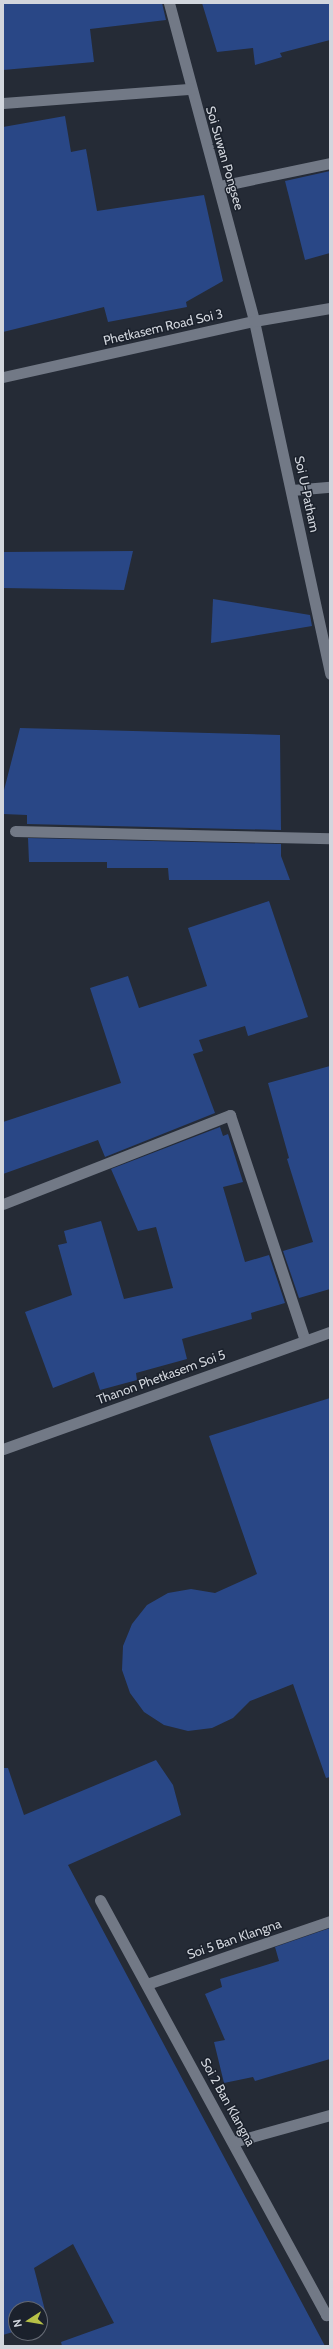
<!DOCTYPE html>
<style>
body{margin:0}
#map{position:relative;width:333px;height:2349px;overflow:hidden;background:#252b36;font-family:Cabin,sans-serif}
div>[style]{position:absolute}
.building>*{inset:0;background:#294786}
.minor>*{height:11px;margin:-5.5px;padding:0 5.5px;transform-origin:5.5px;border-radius:5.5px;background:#727986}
span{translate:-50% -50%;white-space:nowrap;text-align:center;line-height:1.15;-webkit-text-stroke:3px #1b212c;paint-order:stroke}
.street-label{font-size:13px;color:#d2d6dd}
.frame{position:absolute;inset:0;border:4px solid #d2d6dd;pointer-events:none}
.north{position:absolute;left:8px;top:2301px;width:40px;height:40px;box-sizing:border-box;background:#1b212c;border:1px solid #646973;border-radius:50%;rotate:258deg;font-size:11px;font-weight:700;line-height:16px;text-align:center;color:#d2d6dd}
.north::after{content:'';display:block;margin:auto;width:14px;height:18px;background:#b7c147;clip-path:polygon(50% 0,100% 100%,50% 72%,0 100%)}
</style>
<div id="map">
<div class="building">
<i style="clip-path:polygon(3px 3px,162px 3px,166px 20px,90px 29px,94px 62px,3px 70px)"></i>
<i style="clip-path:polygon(202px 3px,330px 3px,330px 40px,280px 53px,282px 57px,255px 65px,253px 48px,217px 52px)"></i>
<i style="clip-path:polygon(65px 116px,71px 152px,86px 149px,97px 211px,204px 195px,223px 281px,186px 302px,187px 307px,108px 322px,104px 307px,3px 332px,3px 127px)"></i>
<i style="clip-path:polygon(330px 171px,330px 253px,305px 260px,285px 181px)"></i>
<i style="clip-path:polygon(133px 551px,124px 590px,3px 588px,3px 552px)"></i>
<i style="clip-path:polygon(213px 599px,310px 615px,312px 626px,211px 643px)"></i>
<i style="clip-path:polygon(20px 728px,280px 735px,281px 830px,27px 824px,27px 815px,3px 814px,3px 794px)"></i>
<i style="clip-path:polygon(28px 838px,281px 844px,281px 856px,290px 880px,169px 880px,168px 868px,107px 868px,107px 862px,29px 862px)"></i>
<i style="clip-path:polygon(269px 901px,308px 1017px,248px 1036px,245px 1026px,199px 1040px,203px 1051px,193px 1054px,215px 1113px,105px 1157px,98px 1140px,3px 1174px,3px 1122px,121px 1083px,90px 988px,128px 976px,139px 1008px,207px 986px,188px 928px)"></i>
<i style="clip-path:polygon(330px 1066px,330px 1289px,299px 1298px,283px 1251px,313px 1242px,287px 1159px,289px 1158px,268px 1083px)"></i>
<i style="clip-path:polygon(220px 1127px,223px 1136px,228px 1134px,243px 1182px,223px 1187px,245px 1262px,269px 1255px,285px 1303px,251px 1313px,252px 1319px,182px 1339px,187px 1359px,136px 1373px,137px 1380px,100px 1390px,94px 1372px,53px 1388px,25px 1312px,72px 1295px,58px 1245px,67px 1243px,64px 1231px,101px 1221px,124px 1299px,173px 1288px,156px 1227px,138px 1231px,111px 1169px)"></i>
<i style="clip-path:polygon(330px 1398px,330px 1777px,326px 1778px,293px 1684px,250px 1701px,233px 1718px,212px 1728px,188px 1731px,164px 1725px,144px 1712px,130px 1693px,122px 1670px,123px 1646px,132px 1624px,147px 1605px,168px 1593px,191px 1589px,215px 1593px,257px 1574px,209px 1436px)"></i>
<i style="clip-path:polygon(156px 1760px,173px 1785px,181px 1815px,68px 1865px,325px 2346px,62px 2346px,61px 2342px,114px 2323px,73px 2244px,34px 2268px,48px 2322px,40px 2324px,40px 2309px,16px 2309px,16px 2331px,3px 2335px,3px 1768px,8px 1768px,24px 1815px)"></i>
<i style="clip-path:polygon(330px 1928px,330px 2059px,255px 2081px,253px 2077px,224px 2083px,214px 2042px,225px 2040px,205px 1994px,222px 1987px,220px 1979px,279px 1961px,275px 1947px)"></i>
</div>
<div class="minor">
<i style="left:169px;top:3px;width:329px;rotate:75deg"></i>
<i style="left:254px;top:321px;width:361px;rotate:77.8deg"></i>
<i style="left:3px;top:103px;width:189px;rotate:-4.3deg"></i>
<i style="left:220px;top:186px;width:112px;rotate:-11.8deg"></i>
<i style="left:3px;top:377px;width:257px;rotate:-12.6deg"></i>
<i style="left:254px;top:321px;width:77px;rotate:-9.7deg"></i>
<i style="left:292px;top:490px;width:38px;rotate:-5deg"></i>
<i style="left:15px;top:831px;width:315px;rotate:1.3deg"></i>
<i style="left:3px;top:1204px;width:244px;rotate:-21.4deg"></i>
<i style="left:230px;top:1115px;width:237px;rotate:71.6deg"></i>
<i style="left:3px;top:1449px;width:347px;rotate:-19.7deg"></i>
<i style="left:100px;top:1900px;width:473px;rotate:61.4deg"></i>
<i style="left:326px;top:2315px;width:4px;rotate:-14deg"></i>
<i style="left:147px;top:1984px;width:194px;rotate:-19deg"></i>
<i style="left:233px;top:2142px;width:101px;rotate:-15.6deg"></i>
</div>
<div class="street-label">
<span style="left:225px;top:158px;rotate:74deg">Soi Suwan Pongsee</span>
<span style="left:163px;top:327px;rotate:-13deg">Phetkasem Road Soi 3</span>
<span style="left:307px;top:494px;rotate:78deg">Soi U-Patham</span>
<span style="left:161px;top:1377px;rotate:-20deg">Thanon Phetkasem Soi 5</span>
<span style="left:234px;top:1939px;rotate:-19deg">Soi 5 Ban Klangna</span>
<span style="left:228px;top:2102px;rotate:61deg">Soi 2 Ban Klangna</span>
</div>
<div class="frame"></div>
<div class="north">N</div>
</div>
